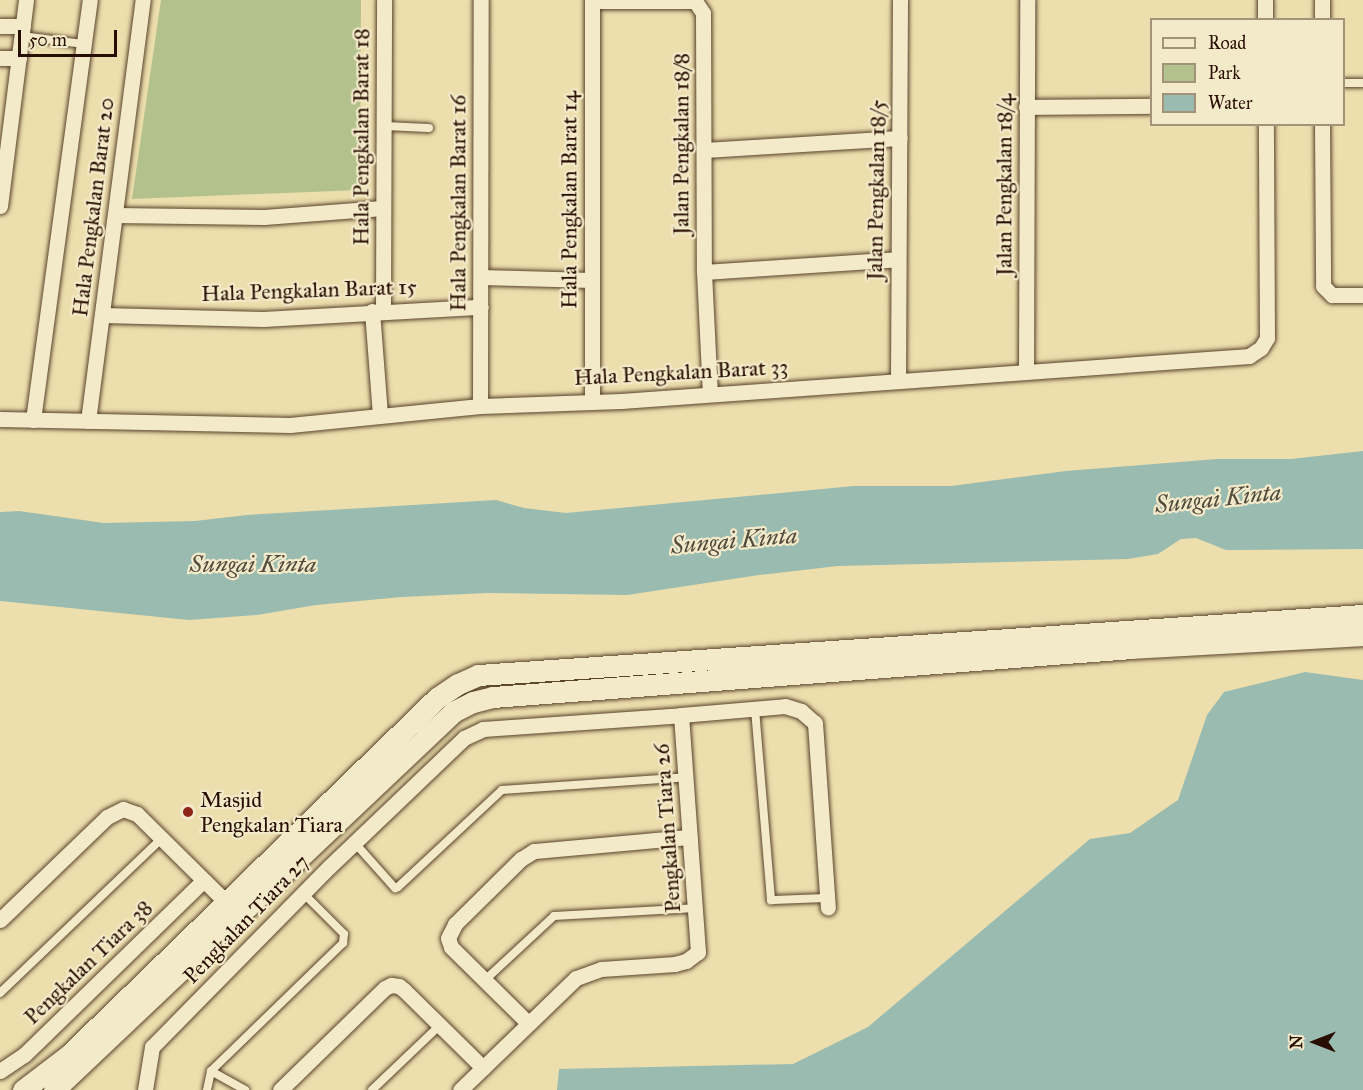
<!DOCTYPE html>
<style>
body{margin:0}
#map{position:relative;width:1363px;height:1090px;overflow:hidden;background:#eddead;font-family:"IM FELL Great Primer",serif}
div>[style]{position:absolute}
.green>*{inset:0;background:#b3c28d}
.water>*{inset:0;background:#9abbaf}
.roads{filter:drop-shadow(0 0 2px #59422b) drop-shadow(0 0 2px #59422b)}
.lane>*{height:8px;margin:-4px;padding:0 4px;transform-origin:4px;border-radius:4px;background:#f3eaca}
.street>*{height:15px;margin:-7.5px;padding:0 7.5px;transform-origin:7.5px;border-radius:7.5px;background:#f3eaca}
.secondary>*{height:21px;margin:-10.5px;padding:0 10.5px;transform-origin:10.5px;border-radius:10.5px;background:#f3eaca}
.dots>*{width:16px;height:16px;translate:-50% -50%;box-sizing:border-box;border:3px solid #f3eaca;border-radius:50%}
span{translate:-50% -50%;white-space:nowrap;text-align:center;line-height:1.15;-webkit-text-stroke:4.5px #f3eaca;paint-order:stroke}
.street-label{font-size:22px;color:#280e00}
.poi-label{font-size:22px;color:#280e00}
.left{translate:0 -50%;text-align:left}
.water-label{font-size:24px;color:#504b3d;font-style:italic}
.legend{position:absolute;left:1150px;top:18px;width:195px;height:108px;box-sizing:border-box;background:#f3eaca;border:2px solid #a29279;margin:0;padding:8px 10px;list-style:none;font-size:18px;color:#280e00}
.legend li{display:flex;align-items:center;gap:12px;height:30px}
.legend b{width:30px;border:2px solid #a29279}
.north{position:absolute;left:1285px;top:1012px;width:60px;height:60px;-webkit-text-stroke:4px #f3eaca;paint-order:stroke;rotate:270deg;font-size:16px;font-weight:700;line-height:24px;text-align:center;color:#280e00}
.north::after{content:'';display:block;margin:auto;width:21px;height:27px;background:#280e00;clip-path:polygon(50% 0,100% 100%,50% 72%,0 100%)}
.scale{position:absolute;left:18px;top:30px;width:99px;height:27px;box-sizing:border-box;border:3px solid #280e00;border-top:0;padding-left:8px;font-size:18px;line-height:21px;white-space:nowrap;color:#280e00;-webkit-text-stroke:4px #f3eaca;paint-order:stroke}
</style>
<div id="map">
<div class="green">
<i style="clip-path:polygon(161px 0,361px 0,360px 190px,132px 199px)"></i>
</div>
<div class="water">
<i style="clip-path:polygon(1363px 451px,1363px 549px,1226px 550px,1196px 538px,1181px 539px,1158px 554px,1128px 559px,838px 566px,759px 575px,627px 595px,487px 593px,402px 597px,316px 605px,257px 615px,189px 620px,0 601px,0 512px,19px 511px,104px 523px,195px 521px,247px 515px,496px 500px,524px 508px,566px 513px,854px 486px,951px 486px,1066px 471px,1217px 459px,1291px 459px)"></i>
<i style="clip-path:polygon(1305px 672px,1363px 680px,1363px 1090px,557px 1090px,559px 1069px,793px 1064px,868px 1027px,1090px 839px,1130px 833px,1178px 800px,1207px 715px,1224px 692px)"></i>
</div>
<div class="roads">
<div class="lane">
<i style="left:22px;top:36px;width:63px;rotate:7.4deg"></i>
<i style="left:1344px;top:83px;width:19px"></i>
<i style="left:384px;top:126px;width:45px;rotate:2.5deg"></i>
<i style="left:755px;top:709px;width:192px;rotate:85.2deg"></i>
<i style="left:771px;top:900px;width:57px;rotate:-2deg"></i>
<i style="left:354px;top:842px;width:62px;rotate:48.3deg"></i>
<i style="left:395px;top:888px;width:3px;rotate:-18deg"></i>
<i style="left:398px;top:887px;width:142px;rotate:-43deg"></i>
<i style="left:502px;top:790px;width:184px;rotate:-4deg"></i>
<i style="left:485px;top:980px;width:94px;rotate:-42.8deg"></i>
<i style="left:554px;top:916px;width:141px;rotate:-3.2deg"></i>
<i style="left:0;top:993px;width:224px;rotate:-43.7deg"></i>
<i style="left:211px;top:1071px;width:39px;rotate:29deg"></i>
<i style="left:207px;top:1090px;width:19px;rotate:-78deg"></i>
<i style="left:211px;top:1071px;width:184px;rotate:-44.1deg"></i>
<i style="left:343px;top:943px;width:9px;rotate:-84deg"></i>
<i style="left:344px;top:934px;width:58px;rotate:-135deg"></i>
<i style="left:372px;top:1090px;width:94px;rotate:-43.7deg"></i>
</div>
<div class="street">
<i style="left:592px;top:0;width:401px;rotate:90deg"></i>
<i style="left:1265px;top:0;width:20px;rotate:90deg"></i>
<i style="left:592px;top:1px;width:103px"></i>
<i style="left:695px;top:1px;width:14px;rotate:56deg"></i>
<i style="left:703px;top:13px;width:259px;rotate:89.8deg"></i>
<i style="left:704px;top:272px;width:122px;rotate:87.2deg"></i>
<i style="left:1322px;top:20px;width:20px;rotate:-90deg"></i>
<i style="left:0;top:26px;width:23px"></i>
<i style="left:0;top:58px;width:19px"></i>
<i style="left:1026px;top:107px;width:126px;rotate:-0.5deg"></i>
<i style="left:1322px;top:124px;width:162px;rotate:89.6deg"></i>
<i style="left:1323px;top:286px;width:13px;rotate:45deg"></i>
<i style="left:1332px;top:295px;width:31px"></i>
<i style="left:704px;top:150px;width:196px;rotate:-3.5deg"></i>
<i style="left:0;top:206px;width:208px;rotate:-82.8deg"></i>
<i style="left:115px;top:215px;width:149px;rotate:0.8deg"></i>
<i style="left:264px;top:217px;width:119px;rotate:-4.3deg"></i>
<i style="left:704px;top:272px;width:194px;rotate:-3.8deg"></i>
<i style="left:481px;top:277px;width:111px;rotate:1.5deg"></i>
<i style="left:383px;top:310px;width:310px;rotate:-89.8deg"></i>
<i style="left:372px;top:311px;width:105px;rotate:85.6deg"></i>
<i style="left:102px;top:315px;width:161px;rotate:1.4deg"></i>
<i style="left:263px;top:319px;width:218px;rotate:-3.2deg"></i>
<i style="left:1026px;top:370px;width:370px;rotate:-89.8deg"></i>
<i style="left:898px;top:381px;width:381px;rotate:-89.7deg"></i>
<i style="left:480px;top:406px;width:406px;rotate:-89.9deg"></i>
<i style="left:0;top:419px;width:290px;rotate:1.2deg"></i>
<i style="left:290px;top:425px;width:191px;rotate:-5.7deg"></i>
<i style="left:480px;top:406px;width:141px;rotate:-2deg"></i>
<i style="left:621px;top:401px;width:630px;rotate:-4.1deg"></i>
<i style="left:1249px;top:356px;width:14px;rotate:-34deg"></i>
<i style="left:1261px;top:348px;width:12px;rotate:-59deg"></i>
<i style="left:1267px;top:338px;width:214px;rotate:-90.3deg"></i>
<i style="left:33px;top:420px;width:424px;rotate:-82.3deg"></i>
<i style="left:88px;top:421px;width:425px;rotate:-82.6deg"></i>
<i style="left:681px;top:715px;width:104px;rotate:-4.9deg"></i>
<i style="left:785px;top:706px;width:17px;rotate:17deg"></i>
<i style="left:801px;top:711px;width:18px;rotate:41deg"></i>
<i style="left:815px;top:723px;width:185px;rotate:86deg"></i>
<i style="left:0;top:920px;width:149px;rotate:-43.9deg"></i>
<i style="left:107px;top:817px;width:18px;rotate:-27deg"></i>
<i style="left:123px;top:809px;width:15px;rotate:20deg"></i>
<i style="left:137px;top:814px;width:127px;rotate:44.7deg"></i>
<i style="left:528px;top:1023px;width:108px;rotate:-135.4deg"></i>
<i style="left:451px;top:947px;width:9px;rotate:-108deg"></i>
<i style="left:448px;top:938px;width:16px;rotate:-63deg"></i>
<i style="left:455px;top:924px;width:93px;rotate:-44.6deg"></i>
<i style="left:521px;top:859px;width:15px;rotate:-32deg"></i>
<i style="left:534px;top:851px;width:156px;rotate:-5.2deg"></i>
<i style="left:0;top:1071px;width:29px;rotate:-34deg"></i>
<i style="left:24px;top:1055px;width:250px;rotate:-44.2deg"></i>
<i style="left:145px;top:1090px;width:44px;rotate:-80.8deg"></i>
<i style="left:152px;top:1047px;width:252px;rotate:-45.5deg"></i>
<i style="left:329px;top:867px;width:187px;rotate:-43.7deg"></i>
<i style="left:464px;top:738px;width:21px;rotate:-25deg"></i>
<i style="left:483px;top:729px;width:198px;rotate:-4deg"></i>
<i style="left:681px;top:715px;width:238px;rotate:85.9deg"></i>
<i style="left:698px;top:952px;width:15px;rotate:143deg"></i>
<i style="left:686px;top:961px;width:11px;rotate:165deg"></i>
<i style="left:675px;top:964px;width:74px;rotate:176.1deg"></i>
<i style="left:601px;top:969px;width:27px;rotate:160deg"></i>
<i style="left:576px;top:978px;width:161px;rotate:136deg"></i>
<i style="left:280px;top:1090px;width:146px;rotate:-44.2deg"></i>
<i style="left:385px;top:988px;width:7px;rotate:-27deg"></i>
<i style="left:391px;top:985px;width:8px;rotate:7deg"></i>
<i style="left:399px;top:986px;width:6px;rotate:39deg"></i>
<i style="left:404px;top:990px;width:111px;rotate:44.6deg"></i>
</div>
<div class="secondary">
<i style="left:23px;top:1090px;width:58px;rotate:-37.3deg"></i>
<i style="left:69px;top:1055px;width:513px;rotate:-44.13deg"></i>
<i style="left:437px;top:698px;width:25px;rotate:-34deg"></i>
<i style="left:458px;top:684px;width:22px;rotate:-24deg"></i>
<i style="left:478px;top:675px;width:887px;rotate:-3.88deg"></i>
<i style="left:54px;top:1090px;width:550px;rotate:-43.45deg"></i>
<i style="left:453px;top:712px;width:22px;rotate:-27deg"></i>
<i style="left:473px;top:702px;width:21px;rotate:-14deg"></i>
<i style="left:493px;top:697px;width:640px;rotate:-4.39deg"></i>
<i style="left:1131px;top:648px;width:232px;rotate:-3.2deg"></i>
</div>
</div>
<div class="dots">
<i style="left:188px;top:812px;background:#8f2418"></i>
</div>
<div class="street-label">
<span style="left:361px;top:137px;rotate:-90deg">Hala Pengkalan Barat 18</span>
<span style="left:681px;top:144px;rotate:-90deg">Jalan Pengkalan 18/8</span>
<span style="left:1004px;top:185px;rotate:-90deg">Jalan Pengkalan 18/4</span>
<span style="left:876px;top:190px;rotate:-89deg">Jalan Pengkalan 18/5</span>
<span style="left:569px;top:200px;rotate:-90deg">Hala Pengkalan Barat 14</span>
<span style="left:458px;top:203px;rotate:-90deg">Hala Pengkalan Barat 16</span>
<span style="left:93px;top:207px;rotate:-83deg">Hala Pengkalan Barat 20</span>
<span style="left:309px;top:290px;rotate:-2deg">Hala Pengkalan Barat 15</span>
<span style="left:681px;top:372px;rotate:-3deg">Hala Pengkalan Barat 33</span>
<span style="left:667px;top:828px;rotate:-94deg">Pengkalan Tiara 26</span>
<span style="left:246px;top:919px;rotate:-46deg">Pengkalan Tiara 27</span>
<span style="left:88px;top:962px;rotate:-44deg">Pengkalan Tiara 38</span>
</div>
<div class="poi-label">
<span class="left" style="left:200px;top:812px">Masjid<br>Pengkalan Tiara</span>
</div>
<div class="water-label">
<span style="left:1218px;top:499px;rotate:-6deg">Sungai Kinta</span>
<span style="left:734px;top:541px;rotate:-5deg">Sungai Kinta</span>
<span style="left:253px;top:565px">Sungai Kinta</span>
</div>
<ul class="legend">
<li><b style="height:8px;background:#f3eaca"></b>Road</li>
<li><b style="height:16px;background:#b3c28d"></b>Park</li>
<li><b style="height:16px;background:#9abbaf"></b>Water</li>
</ul>
<div class="north">N</div>
<div class="scale">50 m</div>
</div>
